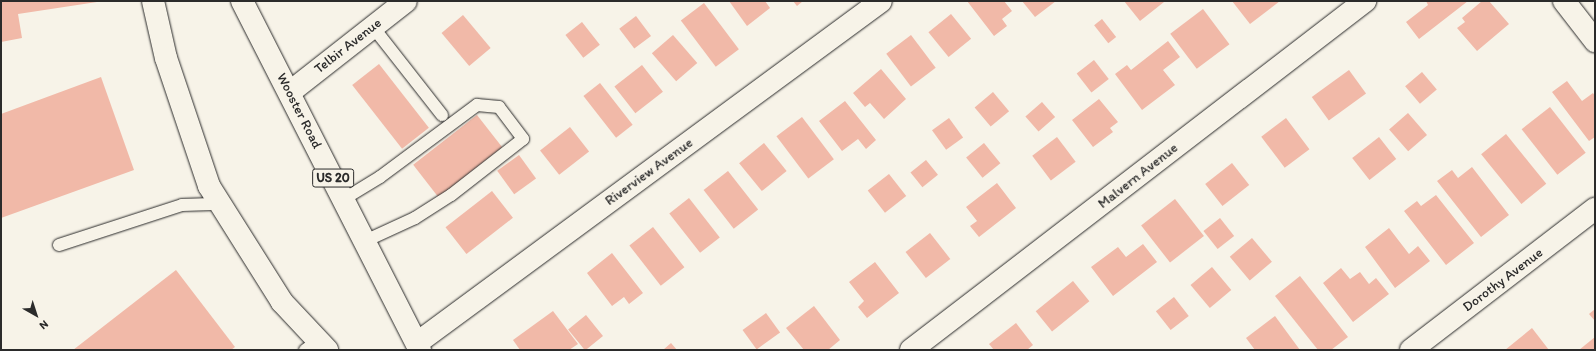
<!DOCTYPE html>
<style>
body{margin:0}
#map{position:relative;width:1596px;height:351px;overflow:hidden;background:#f7f3e8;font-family:Itim,sans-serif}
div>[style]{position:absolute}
.building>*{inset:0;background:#f1b9a8;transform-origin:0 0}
.roads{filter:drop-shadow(0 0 1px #2b2b2b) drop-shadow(0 0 1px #2b2b2b)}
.service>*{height:12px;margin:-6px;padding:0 6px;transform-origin:6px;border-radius:6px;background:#f7f3e8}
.minor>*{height:22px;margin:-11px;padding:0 11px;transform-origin:11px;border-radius:11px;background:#f7f3e8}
.primary>*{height:22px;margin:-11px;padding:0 11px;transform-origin:11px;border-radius:11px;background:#f7f3e8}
span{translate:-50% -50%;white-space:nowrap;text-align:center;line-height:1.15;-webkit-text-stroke:3px #f7f3e8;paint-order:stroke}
.shield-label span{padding:1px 3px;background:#f7f3e8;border:1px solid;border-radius:3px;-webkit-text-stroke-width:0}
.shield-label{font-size:13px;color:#2b2b2b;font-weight:700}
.street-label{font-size:14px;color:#2b2b2b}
.frame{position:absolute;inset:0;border:2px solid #2b2b2b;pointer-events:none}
.north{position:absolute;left:16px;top:295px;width:40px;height:40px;-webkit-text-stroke:3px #f7f3e8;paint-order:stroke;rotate:141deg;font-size:11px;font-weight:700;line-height:16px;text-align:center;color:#2b2b2b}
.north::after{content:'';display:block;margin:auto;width:14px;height:18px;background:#2b2b2b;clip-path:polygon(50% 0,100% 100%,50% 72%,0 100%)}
</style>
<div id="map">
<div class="building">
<i style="clip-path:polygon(1px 1px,97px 1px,97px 2px,18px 14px,22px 38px,1px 42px)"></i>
<i style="clip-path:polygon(729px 1px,765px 1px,770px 8px,747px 26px)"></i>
<i style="clip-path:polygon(793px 1px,803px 1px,797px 6px)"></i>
<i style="clip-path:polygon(967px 1px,1004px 1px,1012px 11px,1002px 19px,1007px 26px,994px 36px)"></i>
<i style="clip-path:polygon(1022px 1px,1056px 1px,1035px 17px)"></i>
<i style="clip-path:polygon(1124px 1px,1164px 1px,1164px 2px,1140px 21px)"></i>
<i style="clip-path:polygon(1232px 1px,1280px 1px,1250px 24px)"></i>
<i style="clip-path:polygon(1426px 1px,1468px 1px,1419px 39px,1406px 22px,1428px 5px)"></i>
<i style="clip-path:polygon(1482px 1px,1489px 1px,1509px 24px,1477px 51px,1457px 28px,1465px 22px,1462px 18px)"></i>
<i style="left:704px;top:3px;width:58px;height:29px;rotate:53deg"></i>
<i style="left:1203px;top:9px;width:44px;height:41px;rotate:53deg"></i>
<i style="left:951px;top:14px;width:32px;height:29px;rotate:51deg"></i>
<i style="left:463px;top:15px;width:43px;height:28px;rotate:50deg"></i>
<i style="left:636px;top:16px;width:25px;height:21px;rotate:53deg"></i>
<i style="left:1102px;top:19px;width:23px;height:10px;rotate:52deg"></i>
<i style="left:582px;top:22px;width:29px;height:21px;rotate:52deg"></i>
<i style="left:673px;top:35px;width:37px;height:28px;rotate:49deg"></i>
<i style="left:911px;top:35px;width:41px;height:31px;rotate:53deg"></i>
<i style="clip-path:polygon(1168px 41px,1180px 57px,1163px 70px,1175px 85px,1142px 110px,1115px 74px,1127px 65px,1131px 70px)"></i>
<i style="left:1094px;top:60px;width:24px;height:22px;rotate:52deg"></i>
<i style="left:379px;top:64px;width:81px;height:34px;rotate:52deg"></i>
<i style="left:642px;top:65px;width:34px;height:35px;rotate:52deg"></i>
<i style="clip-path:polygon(881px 69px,906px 99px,884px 119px,870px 103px,865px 107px,853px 93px)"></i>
<i style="left:1349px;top:70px;width:29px;height:46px;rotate:54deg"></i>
<i style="left:1422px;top:72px;width:23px;height:22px;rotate:50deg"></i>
<i style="clip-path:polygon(101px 77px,134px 170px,1px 218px,1px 114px)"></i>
<i style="clip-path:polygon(1567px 81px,1582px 101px,1593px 93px,1595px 96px,1595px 137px,1589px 141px,1552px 92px)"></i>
<i style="left:600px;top:83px;width:53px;height:21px;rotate:52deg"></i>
<i style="left:993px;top:92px;width:25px;height:24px;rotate:50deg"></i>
<i style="clip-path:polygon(1099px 99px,1118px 122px,1110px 128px,1113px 132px,1093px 147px,1072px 120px)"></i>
<i style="clip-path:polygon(845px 101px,876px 140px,866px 149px,858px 139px,842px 151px,819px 121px)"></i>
<i style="left:1042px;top:102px;width:20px;height:22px;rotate:49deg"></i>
<i style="left:1550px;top:107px;width:58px;height:36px;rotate:52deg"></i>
<i style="left:1408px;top:113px;width:29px;height:25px;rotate:49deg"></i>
<i style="left:477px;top:115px;width:41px;height:81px;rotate:52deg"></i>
<i style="left:802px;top:117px;width:53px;height:32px;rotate:53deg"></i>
<i style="left:949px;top:118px;width:24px;height:21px;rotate:54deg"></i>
<i style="left:1286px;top:118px;width:39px;height:31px;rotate:53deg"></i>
<i style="left:570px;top:127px;width:31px;height:38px;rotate:52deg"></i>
<i style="left:1506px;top:134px;width:64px;height:32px;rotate:51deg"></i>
<i style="left:1057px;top:137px;width:31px;height:31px;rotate:53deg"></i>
<i style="left:1379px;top:137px;width:28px;height:34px;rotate:52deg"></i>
<i style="left:764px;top:143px;width:36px;height:32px;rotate:51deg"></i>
<i style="left:984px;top:143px;width:26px;height:23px;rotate:51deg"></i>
<i style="left:519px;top:155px;width:29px;height:27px;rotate:54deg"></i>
<i style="left:926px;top:160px;width:19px;height:20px;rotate:51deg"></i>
<i style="left:1232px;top:163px;width:28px;height:34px;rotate:52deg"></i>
<i style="clip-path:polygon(1472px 167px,1509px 215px,1481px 237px,1437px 181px,1452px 170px,1458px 178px)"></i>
<i style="left:728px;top:171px;width:49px;height:31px;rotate:52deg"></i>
<i style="left:889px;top:174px;width:28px;height:27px;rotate:52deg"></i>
<i style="clip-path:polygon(997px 183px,1016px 208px,979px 237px,970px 226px,977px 221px,966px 207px)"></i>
<i style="left:492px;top:191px;width:34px;height:59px;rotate:52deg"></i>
<i style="clip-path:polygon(1436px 195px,1474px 243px,1446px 265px,1404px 211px,1417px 201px,1421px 206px)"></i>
<i style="left:689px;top:198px;width:50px;height:25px;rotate:52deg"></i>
<i style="left:1175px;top:199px;width:47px;height:43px;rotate:52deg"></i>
<i style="left:1220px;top:218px;width:23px;height:21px;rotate:52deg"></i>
<i style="left:653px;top:227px;width:51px;height:30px;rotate:52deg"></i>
<i style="clip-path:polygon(1389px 228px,1409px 254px,1418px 246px,1430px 261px,1395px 288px,1365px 247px)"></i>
<i style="left:930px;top:233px;width:33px;height:31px;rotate:52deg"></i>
<i style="left:1252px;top:238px;width:31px;height:29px;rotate:50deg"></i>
<i style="clip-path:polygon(1143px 244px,1157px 262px,1113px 296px,1091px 267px,1118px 247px,1126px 257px)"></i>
<i style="clip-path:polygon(612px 253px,643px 293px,629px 304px,624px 297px,612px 306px,587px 273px)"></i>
<i style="clip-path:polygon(875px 262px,899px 293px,867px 318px,858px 307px,864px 301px,849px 282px)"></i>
<i style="left:1212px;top:267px;width:30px;height:28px;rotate:50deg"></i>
<i style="clip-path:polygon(1341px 268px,1350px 279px,1360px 272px,1369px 284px,1376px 278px,1389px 294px,1353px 322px,1323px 283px)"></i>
<i style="clip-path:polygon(176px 270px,235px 347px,231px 350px,73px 350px)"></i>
<i style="clip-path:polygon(1300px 276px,1348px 337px,1331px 350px,1318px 350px,1275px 296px)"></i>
<i style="left:1073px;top:281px;width:26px;height:48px;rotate:51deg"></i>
<i style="left:1174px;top:297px;width:24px;height:23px;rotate:52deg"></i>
<i style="clip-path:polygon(814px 306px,840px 340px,828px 350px,804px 350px,786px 328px)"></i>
<i style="clip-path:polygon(1595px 309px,1595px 321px,1589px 314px)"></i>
<i style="clip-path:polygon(553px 311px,578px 344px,569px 350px,520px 350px,513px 340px)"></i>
<i style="left:766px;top:313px;width:24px;height:29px;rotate:54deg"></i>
<i style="left:586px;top:315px;width:27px;height:23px;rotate:51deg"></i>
<i style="clip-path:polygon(1275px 316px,1300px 350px,1255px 350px,1246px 338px)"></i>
<i style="clip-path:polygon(1016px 323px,1033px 345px,1027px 350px,994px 350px,989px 344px)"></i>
<i style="clip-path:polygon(1532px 328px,1549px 350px,1505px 350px)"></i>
<i style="clip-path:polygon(1595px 337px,1595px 350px,1579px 350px)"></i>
<i style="clip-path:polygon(671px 343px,677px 350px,663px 350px)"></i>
</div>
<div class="roads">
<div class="service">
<i style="left:373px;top:27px;width:112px;rotate:51.9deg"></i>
<i style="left:344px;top:199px;width:42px;rotate:-31.4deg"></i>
<i style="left:380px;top:177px;width:121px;rotate:-36.6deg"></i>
<i style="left:477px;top:105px;width:22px;rotate:5deg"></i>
<i style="left:499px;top:107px;width:40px;rotate:53deg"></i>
<i style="left:523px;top:139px;width:91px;rotate:142.1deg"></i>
<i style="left:451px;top:195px;width:43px;rotate:147.4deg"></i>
<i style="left:415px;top:218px;width:55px;rotate:155.3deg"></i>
<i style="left:59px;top:245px;width:129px;rotate:-18deg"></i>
<i style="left:182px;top:205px;width:38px;rotate:-2deg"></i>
<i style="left:305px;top:350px;width:17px;rotate:-36deg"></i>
</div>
<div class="minor">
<i style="left:153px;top:1px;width:58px;rotate:77.2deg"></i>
<i style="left:166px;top:58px;width:135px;rotate:71.4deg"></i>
<i style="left:209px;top:186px;width:137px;rotate:57.8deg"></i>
<i style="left:282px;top:302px;width:66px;rotate:46.8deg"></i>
<i style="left:1564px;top:1px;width:51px;rotate:52.2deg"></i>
<i style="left:290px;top:92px;width:147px;rotate:-38.1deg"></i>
<i style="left:417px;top:343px;width:576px;rotate:-36.39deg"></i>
<i style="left:911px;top:350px;width:573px;rotate:-37.55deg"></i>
<i style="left:1411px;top:350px;width:232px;rotate:-37.5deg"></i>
</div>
<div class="primary">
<i style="left:242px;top:1px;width:392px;rotate:63deg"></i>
</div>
</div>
<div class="shield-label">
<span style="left:333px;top:178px">US 20</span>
</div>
<div class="street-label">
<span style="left:348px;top:46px;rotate:-38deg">Telbir Avenue</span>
<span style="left:299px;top:111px;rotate:63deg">Wooster Road</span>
<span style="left:649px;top:172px;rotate:-36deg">Riverview Avenue</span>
<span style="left:1138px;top:176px;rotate:-38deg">Malvern Avenue</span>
<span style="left:1503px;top:280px;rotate:-37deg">Dorothy Avenue</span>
</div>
<div class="frame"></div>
<div class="north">N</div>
</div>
